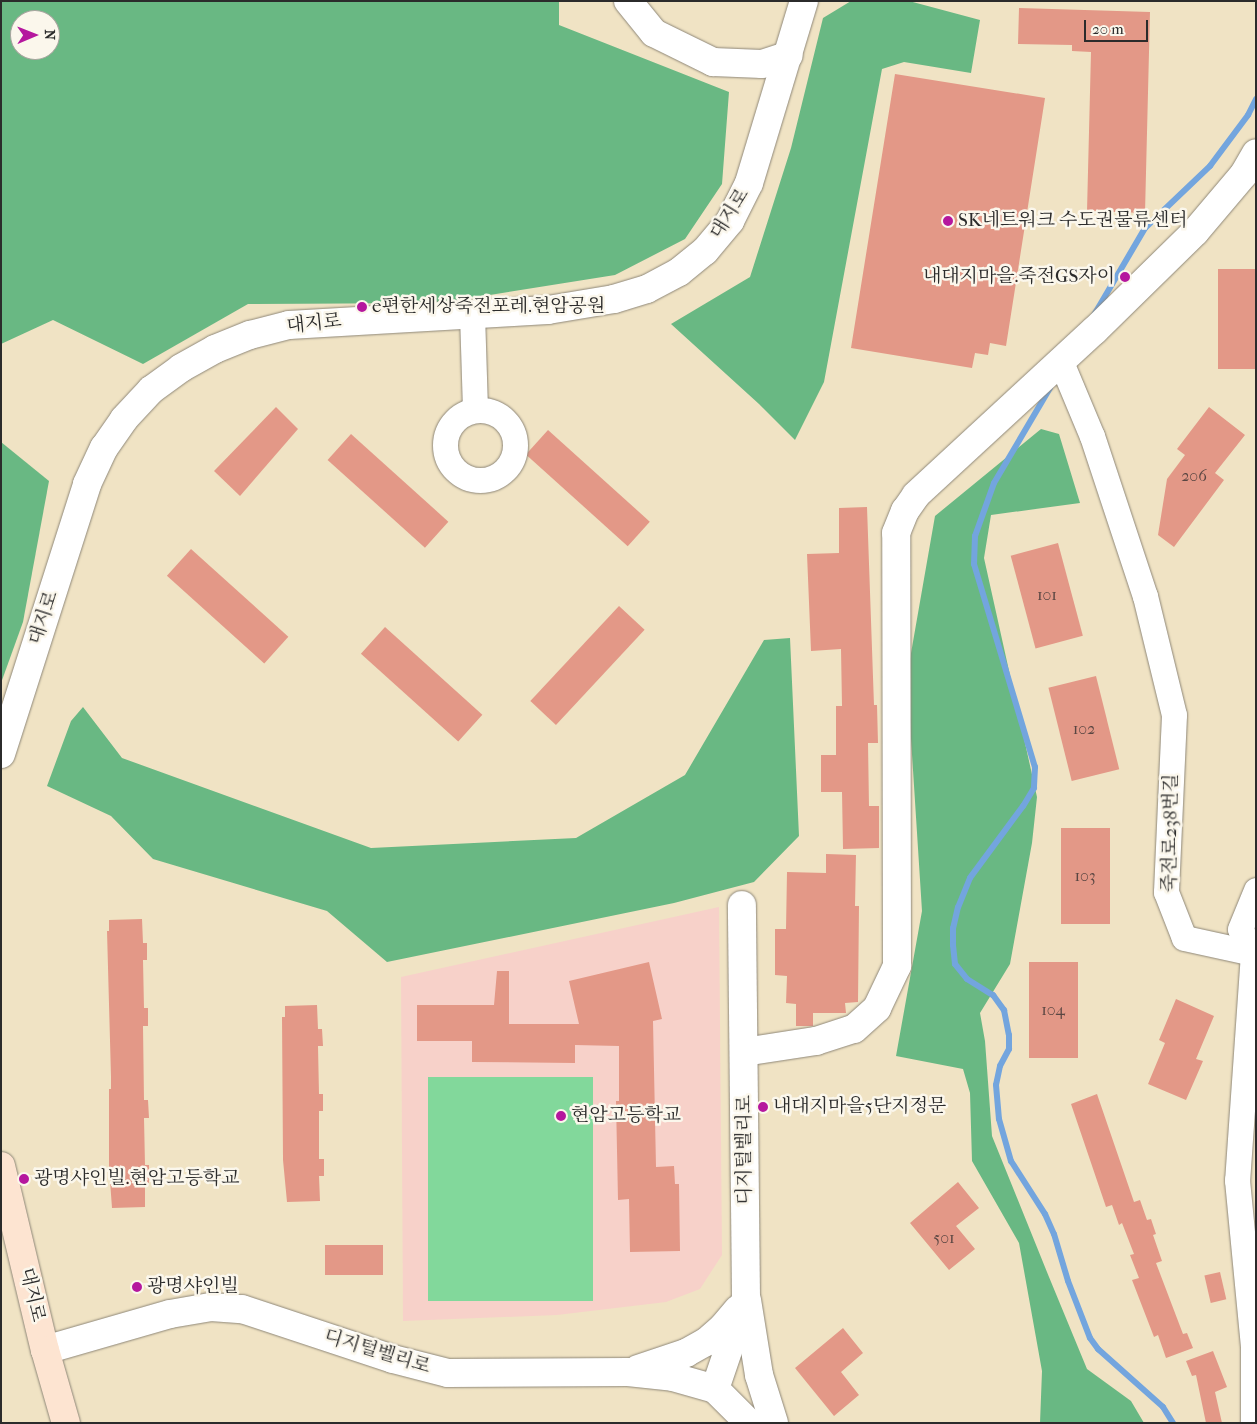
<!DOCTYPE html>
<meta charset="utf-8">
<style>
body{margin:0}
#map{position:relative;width:1257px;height:1424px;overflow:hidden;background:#f0e3c4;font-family:"IM FELL French Canon","Noto Serif KR",serif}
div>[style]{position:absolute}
.built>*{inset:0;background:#f7d1c9}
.green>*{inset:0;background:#82d89b;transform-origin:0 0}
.forest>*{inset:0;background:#69b883}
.stream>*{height:6px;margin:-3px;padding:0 3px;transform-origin:3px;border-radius:3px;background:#73a5de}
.building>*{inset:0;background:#e39887;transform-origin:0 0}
.roads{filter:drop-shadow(0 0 1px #8e8778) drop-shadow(0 0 1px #8e8778)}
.minor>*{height:25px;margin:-12.5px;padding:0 12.5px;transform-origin:12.5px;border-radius:12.5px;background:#fff}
.minor>.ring{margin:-12.5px;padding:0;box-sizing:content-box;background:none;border:25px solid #fff;border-radius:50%}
.tertiary>*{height:28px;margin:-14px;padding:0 14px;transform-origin:14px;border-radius:14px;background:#fff}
.secondary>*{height:28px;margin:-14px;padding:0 14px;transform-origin:14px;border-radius:14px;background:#fde4d1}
.dots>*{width:14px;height:14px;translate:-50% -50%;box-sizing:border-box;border:2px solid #fbf7ec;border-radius:50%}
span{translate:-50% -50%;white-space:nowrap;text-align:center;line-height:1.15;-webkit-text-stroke:5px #fbf7ec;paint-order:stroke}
.number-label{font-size:16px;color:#594642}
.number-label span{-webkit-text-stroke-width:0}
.street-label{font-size:19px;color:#2b2b2b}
.poi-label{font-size:19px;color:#2b2b2b}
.left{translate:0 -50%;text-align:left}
.right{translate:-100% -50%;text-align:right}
.frame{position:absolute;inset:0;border:2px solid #2b2b2b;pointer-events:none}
.north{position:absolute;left:10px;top:10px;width:50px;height:50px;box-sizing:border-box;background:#fbf7ec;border:1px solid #a8a59f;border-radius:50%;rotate:89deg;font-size:14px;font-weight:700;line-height:20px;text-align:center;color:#2b2b2b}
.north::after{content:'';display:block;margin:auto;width:18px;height:22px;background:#b5179e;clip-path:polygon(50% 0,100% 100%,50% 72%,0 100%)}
.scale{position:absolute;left:1084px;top:20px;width:64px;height:22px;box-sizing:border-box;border:2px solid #2b2b2b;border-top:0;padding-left:6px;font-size:15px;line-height:18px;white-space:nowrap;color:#2b2b2b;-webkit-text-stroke:4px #fbf7ec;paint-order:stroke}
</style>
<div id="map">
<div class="built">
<i style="clip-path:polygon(719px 907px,722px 1255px,700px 1289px,666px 1302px,557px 1315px,403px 1321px,401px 977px)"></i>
</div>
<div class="green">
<i style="left:428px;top:1077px;width:165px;height:224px"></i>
</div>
<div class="forest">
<i style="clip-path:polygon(evenodd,1px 1px,559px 1px,559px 25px,729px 92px,722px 184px,685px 239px,615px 275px,440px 303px,248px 304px,143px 364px,53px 320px,1px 344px,1px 1px,20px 20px,50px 20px,50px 50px,20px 50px,20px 20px)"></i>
<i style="clip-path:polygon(851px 1px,909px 1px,980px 20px,971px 73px,904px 62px,882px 69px,824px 382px,795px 440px,759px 404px,671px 324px,750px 277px,791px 148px,823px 18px)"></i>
<i style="clip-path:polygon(1041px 429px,1059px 434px,1080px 503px,991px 515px,984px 558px,1037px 797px,1032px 843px,1010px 964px,980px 1013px,985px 1041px,992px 1136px,1049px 1277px,1087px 1369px,1131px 1401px,1144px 1423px,1040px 1423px,1042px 1371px,1019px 1243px,972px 1161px,970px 1093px,963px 1069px,896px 1056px,922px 911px,907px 676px,935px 516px)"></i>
<i style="clip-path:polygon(1px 442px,49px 481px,23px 622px,1px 683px)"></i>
<i style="clip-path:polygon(790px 638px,799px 836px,754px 882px,674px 903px,387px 962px,327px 911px,153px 859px,111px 816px,47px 786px,71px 721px,83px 707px,122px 758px,371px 848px,576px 838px,685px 775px,764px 640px)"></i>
</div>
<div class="stream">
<i style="left:1094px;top:315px;width:101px;rotate:-59.6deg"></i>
<i style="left:1145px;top:228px;width:90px;rotate:-43.6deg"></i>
<i style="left:1210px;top:166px;width:64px;rotate:-53.3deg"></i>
<i style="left:1248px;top:115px;width:18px;rotate:-63deg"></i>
<i style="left:1050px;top:388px;width:110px;rotate:120.5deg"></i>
<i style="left:994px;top:483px;width:56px;rotate:109.7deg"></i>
<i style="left:975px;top:536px;width:28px;rotate:92deg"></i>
<i style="left:974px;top:564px;width:212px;rotate:73.3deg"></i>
<i style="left:1035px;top:767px;width:21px;rotate:93deg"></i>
<i style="left:1034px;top:788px;width:21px;rotate:121deg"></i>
<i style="left:1023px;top:806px;width:89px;rotate:126.4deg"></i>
<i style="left:970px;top:878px;width:31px;rotate:112deg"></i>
<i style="left:958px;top:907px;width:22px;rotate:103deg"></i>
<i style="left:953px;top:928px;width:17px;rotate:90deg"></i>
<i style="left:953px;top:945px;width:19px;rotate:84deg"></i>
<i style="left:955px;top:964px;width:19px;rotate:51deg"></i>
<i style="left:967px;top:979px;width:31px;rotate:32deg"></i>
<i style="left:993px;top:995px;width:19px;rotate:54deg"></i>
<i style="left:1004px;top:1010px;width:25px;rotate:79deg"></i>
<i style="left:1009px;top:1035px;width:14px;rotate:90deg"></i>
<i style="left:1009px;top:1049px;width:19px;rotate:118deg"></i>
<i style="left:1000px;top:1066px;width:19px;rotate:102deg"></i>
<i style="left:996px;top:1085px;width:34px;rotate:85deg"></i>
<i style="left:999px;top:1119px;width:44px;rotate:74.1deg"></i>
<i style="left:1011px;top:1161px;width:63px;rotate:57.3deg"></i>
<i style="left:1045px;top:1214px;width:22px;rotate:66deg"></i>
<i style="left:1054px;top:1234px;width:49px;rotate:73.4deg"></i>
<i style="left:1068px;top:1281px;width:61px;rotate:68.9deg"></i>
<i style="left:1090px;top:1338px;width:14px;rotate:54deg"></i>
<i style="left:1098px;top:1349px;width:87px;rotate:41.7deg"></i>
<i style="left:1163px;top:1407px;width:19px;rotate:58deg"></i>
</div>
<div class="building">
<i style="clip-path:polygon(1019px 8px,1150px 12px,1145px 213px,1087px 211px,1091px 52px,1072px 51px,1072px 45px,1018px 44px)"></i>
<i style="clip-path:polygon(895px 74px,1045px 98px,1006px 346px,990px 343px,988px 355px,975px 353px,972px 368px,851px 348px)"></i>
<i style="left:1256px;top:269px;width:100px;height:38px;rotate:90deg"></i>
<i style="clip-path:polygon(276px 407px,298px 429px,240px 496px,214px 471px)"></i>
<i style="clip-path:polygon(1209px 407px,1245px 435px,1215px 473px,1224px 480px,1174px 547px,1158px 535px,1167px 479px,1185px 455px,1177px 449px)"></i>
<i style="left:548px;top:430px;width:137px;height:33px;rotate:42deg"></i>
<i style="left:351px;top:434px;width:131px;height:35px;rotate:42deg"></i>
<i style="clip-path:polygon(867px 507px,874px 705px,877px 705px,878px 743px,868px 743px,869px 806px,879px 806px,879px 848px,843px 849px,842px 792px,821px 792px,821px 755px,836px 755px,836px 706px,842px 706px,841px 649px,811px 651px,807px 554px,839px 553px,839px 508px)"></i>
<i style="left:1058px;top:543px;width:96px;height:49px;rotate:75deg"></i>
<i style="left:191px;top:549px;width:131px;height:36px;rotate:42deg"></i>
<i style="left:619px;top:606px;width:35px;height:130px;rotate:43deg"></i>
<i style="left:385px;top:627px;width:131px;height:36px;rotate:42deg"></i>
<i style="left:1096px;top:676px;width:96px;height:49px;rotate:76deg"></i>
<i style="left:1061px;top:828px;width:49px;height:96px"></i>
<i style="clip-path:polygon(826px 854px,856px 855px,855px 906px,859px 906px,858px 1002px,845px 1003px,846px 1013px,813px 1013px,813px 1026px,796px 1026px,796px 1004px,786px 1003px,787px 976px,775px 975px,775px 929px,786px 929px,787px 872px,826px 873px)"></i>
<i style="clip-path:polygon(142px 919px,143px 943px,147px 943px,147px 960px,143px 960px,144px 1008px,148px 1008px,148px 1026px,143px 1026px,144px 1100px,148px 1100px,149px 1118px,144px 1118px,145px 1165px,149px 1165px,149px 1183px,145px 1183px,145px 1207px,112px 1208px,109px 1167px,109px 1089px,111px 1089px,111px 1077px,107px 931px,109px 931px,109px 920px)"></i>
<i style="clip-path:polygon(649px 962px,662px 1019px,653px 1021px,656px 1167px,674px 1166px,675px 1184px,679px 1184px,680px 1251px,630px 1252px,629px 1199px,618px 1200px,616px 1101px,619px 1101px,619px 1046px,575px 1045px,575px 1063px,472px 1062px,472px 1041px,417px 1041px,417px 1005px,494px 1005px,497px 971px,509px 971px,509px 1024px,579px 1024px,569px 981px)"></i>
<i style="left:1029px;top:962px;width:49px;height:96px"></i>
<i style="clip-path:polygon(1176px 999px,1214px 1016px,1196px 1059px,1203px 1061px,1186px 1100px,1148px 1084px,1165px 1043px,1159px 1040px)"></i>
<i style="clip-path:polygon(317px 1005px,318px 1029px,322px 1029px,323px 1046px,318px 1046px,319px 1094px,323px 1094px,323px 1111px,319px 1111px,319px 1159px,324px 1159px,324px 1176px,319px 1176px,320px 1201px,287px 1202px,283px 1160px,282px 1017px,285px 1017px,285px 1006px)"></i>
<i style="clip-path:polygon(1097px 1094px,1134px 1202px,1140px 1200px,1147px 1220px,1151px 1219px,1156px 1234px,1153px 1235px,1162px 1261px,1156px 1263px,1183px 1334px,1187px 1333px,1193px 1348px,1166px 1358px,1158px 1335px,1154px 1337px,1132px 1280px,1139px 1278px,1130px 1255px,1134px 1254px,1122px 1223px,1119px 1225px,1112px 1205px,1106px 1207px,1071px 1104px)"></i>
<i style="clip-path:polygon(958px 1182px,979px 1208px,956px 1226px,975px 1249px,949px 1270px,910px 1223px)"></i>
<i style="left:325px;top:1245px;width:58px;height:30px"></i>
<i style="left:1220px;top:1272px;width:28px;height:16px;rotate:77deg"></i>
<i style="clip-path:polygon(843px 1328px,863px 1353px,841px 1372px,859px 1395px,834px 1416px,795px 1368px)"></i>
<i style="clip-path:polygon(1213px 1351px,1227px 1387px,1215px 1392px,1222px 1423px,1206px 1423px,1196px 1375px,1192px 1376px,1186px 1361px)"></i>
</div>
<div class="roads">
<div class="minor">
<i style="left:472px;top:314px;width:96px;rotate:88.2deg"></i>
<i style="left:1061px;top:362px;width:80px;rotate:67.3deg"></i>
<i style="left:1092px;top:436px;width:169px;rotate:71.7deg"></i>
<i style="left:1145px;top:596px;width:122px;rotate:76.3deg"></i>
<i style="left:1174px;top:715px;width:177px;rotate:92.6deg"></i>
<i style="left:1166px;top:892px;width:49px;rotate:68.6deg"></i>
<i style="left:1184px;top:938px;width:71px;rotate:12.3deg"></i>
<i style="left:1253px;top:953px;width:228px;rotate:94deg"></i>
<i style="left:1237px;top:1180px;width:167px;rotate:84.5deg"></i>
<i style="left:1253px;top:1346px;width:77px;rotate:90deg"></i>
<i class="ring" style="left:445px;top:410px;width:45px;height:45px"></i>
<i style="left:1253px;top:953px;width:27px;rotate:-118deg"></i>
<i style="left:1240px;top:929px;width:42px;rotate:-67.7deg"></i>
</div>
<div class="tertiary">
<i style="left:628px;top:1px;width:41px;rotate:50.9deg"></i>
<i style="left:654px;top:33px;width:66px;rotate:26.2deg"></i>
<i style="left:713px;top:62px;width:49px;rotate:2.3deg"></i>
<i style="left:762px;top:64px;width:28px;rotate:-18deg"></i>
<i style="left:1px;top:754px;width:283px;rotate:-72.3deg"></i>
<i style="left:87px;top:484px;width:40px;rotate:-65deg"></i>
<i style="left:104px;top:448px;width:35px;rotate:-55deg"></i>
<i style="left:124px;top:419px;width:40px;rotate:-47deg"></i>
<i style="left:151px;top:390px;width:37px;rotate:-36deg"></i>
<i style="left:181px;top:368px;width:39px;rotate:-29deg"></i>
<i style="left:215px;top:349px;width:38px;rotate:-22deg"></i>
<i style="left:250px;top:335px;width:40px;rotate:-14.4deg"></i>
<i style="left:289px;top:325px;width:259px;rotate:-3.3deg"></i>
<i style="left:548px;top:310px;width:67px;rotate:-9.5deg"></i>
<i style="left:614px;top:299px;width:34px;rotate:-17deg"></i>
<i style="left:647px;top:289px;width:36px;rotate:-28deg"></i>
<i style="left:679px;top:272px;width:33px;rotate:-39deg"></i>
<i style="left:705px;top:251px;width:39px;rotate:-50deg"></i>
<i style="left:730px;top:221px;width:42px;rotate:-63.4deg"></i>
<i style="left:749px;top:183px;width:190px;rotate:-73.2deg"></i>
<i style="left:744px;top:1052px;width:73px;rotate:-8.7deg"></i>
<i style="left:816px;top:1041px;width:40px;rotate:-18deg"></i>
<i style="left:854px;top:1029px;width:31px;rotate:-42deg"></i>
<i style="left:877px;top:1008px;width:47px;rotate:-64.5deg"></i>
<i style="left:897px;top:966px;width:433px;rotate:-90.1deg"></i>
<i style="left:896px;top:533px;width:24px;rotate:-68deg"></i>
<i style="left:905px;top:511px;width:19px;rotate:-55deg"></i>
<i style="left:916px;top:495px;width:242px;rotate:-42.7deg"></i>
<i style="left:1094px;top:331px;width:141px;rotate:-44.4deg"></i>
<i style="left:1195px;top:232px;width:76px;rotate:-49.8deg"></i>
<i style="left:1244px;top:174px;width:24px;rotate:-60deg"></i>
<i style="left:747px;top:1300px;width:76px;rotate:80.9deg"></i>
<i style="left:759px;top:1375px;width:50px;rotate:72.6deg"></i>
<i style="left:45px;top:1350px;width:130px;rotate:-16.1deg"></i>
<i style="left:170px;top:1314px;width:42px;rotate:-9.7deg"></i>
<i style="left:211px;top:1307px;width:31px;rotate:4deg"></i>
<i style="left:242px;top:1309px;width:159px;rotate:18.3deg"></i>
<i style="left:393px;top:1359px;width:57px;rotate:14.3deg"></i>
<i style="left:448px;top:1373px;width:180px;rotate:-0.3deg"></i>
<i style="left:628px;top:1372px;width:45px;rotate:6.3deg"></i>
<i style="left:673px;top:1377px;width:44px;rotate:15.9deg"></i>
<i style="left:715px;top:1389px;width:48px;rotate:45deg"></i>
<i style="left:638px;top:1369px;width:51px;rotate:-18.4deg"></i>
<i style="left:686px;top:1353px;width:23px;rotate:-29deg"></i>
<i style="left:706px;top:1342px;width:23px;rotate:-41deg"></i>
<i style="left:723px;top:1327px;width:23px;rotate:-50deg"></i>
<i style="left:715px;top:1389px;width:96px;rotate:-71.2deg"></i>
<i style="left:746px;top:1298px;width:393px;rotate:-90.6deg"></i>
</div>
<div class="secondary">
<i style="left:1px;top:1166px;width:189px;rotate:76.6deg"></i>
<i style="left:45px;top:1350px;width:76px;rotate:74deg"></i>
</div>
</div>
<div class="dots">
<i style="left:948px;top:221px;background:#b5179e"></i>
<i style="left:1125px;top:277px;background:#b5179e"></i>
<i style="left:362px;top:307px;background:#b5179e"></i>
<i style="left:763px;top:1107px;background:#b5179e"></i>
<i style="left:561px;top:1116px;background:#b5179e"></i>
<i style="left:24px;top:1179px;background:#b5179e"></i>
<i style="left:137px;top:1287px;background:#b5179e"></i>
</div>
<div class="number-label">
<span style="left:1194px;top:476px">206</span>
<span style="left:1047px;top:595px">101</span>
<span style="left:1084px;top:729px">102</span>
<span style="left:1085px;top:876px">103</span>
<span style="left:1053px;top:1010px">104</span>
<span style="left:944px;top:1238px">501</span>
</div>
<div class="street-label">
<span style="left:730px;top:214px;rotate:-58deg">대지로</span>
<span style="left:314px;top:324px;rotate:-6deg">대지로</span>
<span style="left:44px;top:618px;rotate:-72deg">대지로</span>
<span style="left:1171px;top:833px;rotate:-89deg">죽전로238번길</span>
<span style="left:745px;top:1150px;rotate:-90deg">디지털벨리로</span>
<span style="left:32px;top:1295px;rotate:77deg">대지로</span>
<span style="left:377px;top:1352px;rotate:17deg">디지털벨리로</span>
</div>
<div class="poi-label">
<span class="left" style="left:958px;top:221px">SK네트워크 수도권물류센터</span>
<span class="right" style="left:1115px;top:277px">내대지마을.죽전GS자이</span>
<span class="left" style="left:372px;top:307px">e편한세상죽전포레.현암공원</span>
<span class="left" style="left:773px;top:1107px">내대지마을5단지정문</span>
<span class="left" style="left:571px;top:1116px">현암고등학교</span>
<span class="left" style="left:34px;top:1179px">광명샤인빌.현암고등학교</span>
<span class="left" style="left:147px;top:1287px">광명샤인빌</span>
</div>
<div class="frame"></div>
<div class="north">N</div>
<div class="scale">20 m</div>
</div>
